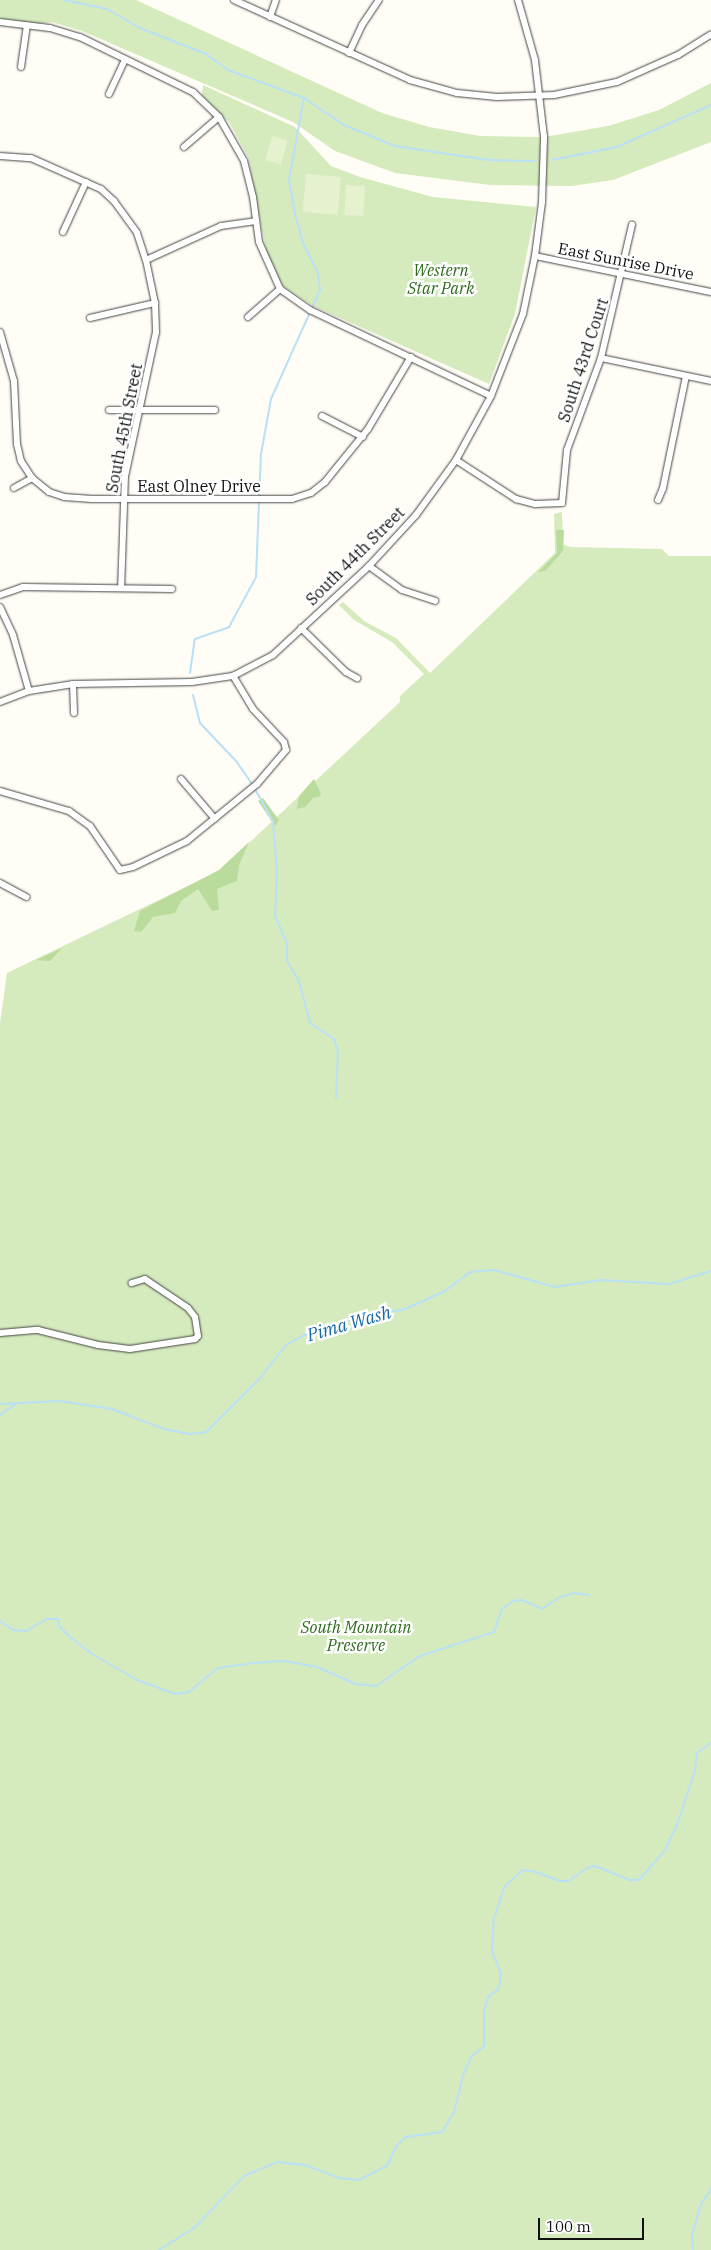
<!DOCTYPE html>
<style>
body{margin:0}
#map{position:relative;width:711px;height:2250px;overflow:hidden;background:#fffdf5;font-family:"IBM Plex Serif",serif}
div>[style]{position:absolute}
.green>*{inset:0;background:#d5ebbd}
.forest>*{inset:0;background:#b9dc9c}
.pitch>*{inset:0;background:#e6f2cf;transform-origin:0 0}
.stream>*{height:2px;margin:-1px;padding:0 1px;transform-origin:1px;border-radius:1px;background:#b9e0f7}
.roads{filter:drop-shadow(0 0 1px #444) drop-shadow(0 0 1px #444)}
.street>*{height:6px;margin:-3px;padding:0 3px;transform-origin:3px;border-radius:3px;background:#fff}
span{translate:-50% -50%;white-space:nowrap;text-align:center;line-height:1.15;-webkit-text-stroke:5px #fff;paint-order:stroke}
.street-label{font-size:16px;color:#111}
.park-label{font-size:16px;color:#2f6b1f;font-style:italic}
.water-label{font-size:18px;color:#1768a6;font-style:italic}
.scale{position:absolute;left:538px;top:2218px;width:106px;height:22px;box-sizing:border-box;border:2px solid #111;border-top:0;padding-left:6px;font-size:15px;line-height:18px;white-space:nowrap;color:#111;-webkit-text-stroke:4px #fff;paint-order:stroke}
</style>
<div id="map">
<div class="green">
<i style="clip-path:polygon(0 0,136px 0,382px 113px,429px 127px,480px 136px,544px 137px,608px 126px,659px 110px,711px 83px,711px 142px,613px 180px,572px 186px,490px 185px,395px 173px,335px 151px,293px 122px,82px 31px,52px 22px,27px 25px,0 22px)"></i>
<i style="clip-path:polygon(203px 85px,295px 127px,331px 166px,360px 177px,433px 197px,536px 207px,515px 314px,489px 384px,313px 306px,283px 286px,267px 255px,248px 157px,229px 122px,202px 95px)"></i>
<i style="clip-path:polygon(562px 512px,563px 544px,570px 547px,662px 549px,669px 556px,711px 556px,711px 2250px,0 2250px,0 1023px,7px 973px,219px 871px,400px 702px,400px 696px,424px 674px,392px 642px,354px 620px,339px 605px,343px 602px,364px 621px,396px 638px,430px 673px,555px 553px,554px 514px)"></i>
</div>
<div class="forest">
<i style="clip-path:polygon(556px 530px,564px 530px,563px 551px,545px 571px,538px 572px,557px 553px)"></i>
<i style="clip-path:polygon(314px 779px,321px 794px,319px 797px,313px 798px,305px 807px,297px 809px,299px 796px)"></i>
<i style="clip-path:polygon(263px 798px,279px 820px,275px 826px,258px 801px)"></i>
<i style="clip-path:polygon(249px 842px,239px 865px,237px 881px,217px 889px,219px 910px,212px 911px,198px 889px,181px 901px,175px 913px,153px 917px,141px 932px,134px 931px,140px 911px,219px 870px)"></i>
<i style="clip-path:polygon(62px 948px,50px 961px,36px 960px)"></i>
</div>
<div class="pitch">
<i style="left:272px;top:136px;width:16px;height:25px;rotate:15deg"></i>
<i style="left:306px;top:174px;width:35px;height:38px;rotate:5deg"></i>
<i style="left:346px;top:185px;width:19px;height:30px;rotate:3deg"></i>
</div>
<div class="stream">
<i style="left:64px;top:0;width:44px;rotate:11.8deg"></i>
<i style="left:107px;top:9px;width:38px;rotate:30deg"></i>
<i style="left:140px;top:28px;width:71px;rotate:21.5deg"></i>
<i style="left:206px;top:54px;width:27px;rotate:36deg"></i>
<i style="left:228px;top:70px;width:81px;rotate:20.2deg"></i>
<i style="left:304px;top:98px;width:48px;rotate:34deg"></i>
<i style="left:344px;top:125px;width:55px;rotate:22.4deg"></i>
<i style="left:395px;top:146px;width:94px;rotate:8.6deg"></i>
<i style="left:488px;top:160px;width:46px;rotate:1.2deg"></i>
<i style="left:552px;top:160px;width:66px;rotate:-11.3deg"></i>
<i style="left:617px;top:147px;width:103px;rotate:-24.1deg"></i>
<i style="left:190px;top:673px;width:34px;rotate:-82deg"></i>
<i style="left:195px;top:639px;width:36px;rotate:-19deg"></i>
<i style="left:229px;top:627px;width:57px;rotate:-61.6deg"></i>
<i style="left:256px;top:577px;width:123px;rotate:-87.7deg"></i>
<i style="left:261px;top:454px;width:56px;rotate:-79.7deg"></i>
<i style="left:271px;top:399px;width:120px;rotate:-65.8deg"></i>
<i style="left:320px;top:290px;width:17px;rotate:-97deg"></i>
<i style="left:318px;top:273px;width:30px;rotate:-117deg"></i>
<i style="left:304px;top:246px;width:33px;rotate:-106deg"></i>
<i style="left:295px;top:214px;width:36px;rotate:-100deg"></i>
<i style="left:289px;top:179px;width:82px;rotate:-79.5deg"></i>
<i style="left:193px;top:695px;width:29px;rotate:76deg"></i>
<i style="left:200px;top:723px;width:52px;rotate:46.5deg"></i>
<i style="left:236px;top:761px;width:29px;rotate:55deg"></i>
<i style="left:255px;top:789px;width:38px;rotate:61deg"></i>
<i style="left:273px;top:822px;width:50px;rotate:85.4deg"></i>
<i style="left:277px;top:872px;width:44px;rotate:92.6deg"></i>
<i style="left:275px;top:916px;width:30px;rotate:66deg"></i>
<i style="left:287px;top:943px;width:18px;rotate:90deg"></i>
<i style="left:287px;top:961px;width:23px;rotate:59deg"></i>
<i style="left:299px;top:981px;width:43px;rotate:75.3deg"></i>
<i style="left:310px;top:1023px;width:29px;rotate:34deg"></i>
<i style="left:334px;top:1039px;width:14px;rotate:73deg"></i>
<i style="left:338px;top:1052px;width:46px;rotate:92.5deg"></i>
<i style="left:0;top:1404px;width:59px;rotate:-2.9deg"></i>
<i style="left:59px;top:1401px;width:54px;rotate:8.6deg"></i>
<i style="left:112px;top:1409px;width:56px;rotate:21deg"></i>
<i style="left:164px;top:1429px;width:26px;rotate:11deg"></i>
<i style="left:190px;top:1434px;width:16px;rotate:-7deg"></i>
<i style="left:206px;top:1432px;width:75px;rotate:-45deg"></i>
<i style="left:259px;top:1379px;width:43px;rotate:-51.5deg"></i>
<i style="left:286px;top:1345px;width:21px;rotate:-29deg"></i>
<i style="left:304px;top:1335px;width:27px;rotate:-10deg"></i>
<i style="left:331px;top:1330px;width:17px;rotate:-33deg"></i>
<i style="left:345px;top:1321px;width:61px;rotate:-11.3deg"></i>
<i style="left:405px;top:1309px;width:44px;rotate:-24.2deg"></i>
<i style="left:445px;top:1291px;width:31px;rotate:-37deg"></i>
<i style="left:470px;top:1272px;width:24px;rotate:-5deg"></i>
<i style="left:494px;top:1270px;width:63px;rotate:15.6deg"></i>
<i style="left:555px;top:1287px;width:46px;rotate:-8.8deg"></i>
<i style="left:600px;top:1280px;width:69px;rotate:3.3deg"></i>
<i style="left:669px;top:1284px;width:44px;rotate:-17.2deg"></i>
<i style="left:0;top:1415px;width:19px;rotate:-35deg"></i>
<i style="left:0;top:1621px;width:16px;rotate:35deg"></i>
<i style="left:13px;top:1630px;width:13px;rotate:4deg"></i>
<i style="left:26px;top:1631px;width:24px;rotate:-30deg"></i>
<i style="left:47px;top:1619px;width:11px"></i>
<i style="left:58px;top:1619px;width:7px;rotate:82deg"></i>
<i style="left:59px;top:1626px;width:16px;rotate:45deg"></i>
<i style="left:70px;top:1637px;width:28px;rotate:38deg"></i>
<i style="left:92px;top:1654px;width:52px;rotate:30deg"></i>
<i style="left:137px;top:1680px;width:40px;rotate:20.2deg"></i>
<i style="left:175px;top:1694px;width:14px;rotate:-8deg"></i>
<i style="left:189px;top:1692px;width:38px;rotate:-40deg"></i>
<i style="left:218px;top:1668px;width:35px;rotate:-8deg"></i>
<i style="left:253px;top:1663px;width:31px;rotate:-4deg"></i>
<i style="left:284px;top:1661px;width:34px;rotate:10deg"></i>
<i style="left:317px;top:1667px;width:43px;rotate:23.6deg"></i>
<i style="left:356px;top:1684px;width:20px;rotate:6deg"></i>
<i style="left:376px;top:1686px;width:53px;rotate:-34.3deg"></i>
<i style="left:420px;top:1656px;width:78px;rotate:-18deg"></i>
<i style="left:494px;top:1632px;width:24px;rotate:-71deg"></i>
<i style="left:502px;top:1609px;width:14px;rotate:-36deg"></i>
<i style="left:513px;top:1601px;width:9px;rotate:-6deg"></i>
<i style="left:522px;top:1600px;width:22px;rotate:24deg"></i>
<i style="left:542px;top:1609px;width:22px;rotate:-34deg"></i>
<i style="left:560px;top:1597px;width:15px;rotate:-16deg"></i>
<i style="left:574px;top:1593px;width:15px;rotate:8deg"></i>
<i style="left:159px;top:2250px;width:41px;rotate:-32.2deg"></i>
<i style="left:194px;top:2228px;width:72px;rotate:-46.1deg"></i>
<i style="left:244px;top:2176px;width:36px;rotate:-23deg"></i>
<i style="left:277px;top:2162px;width:28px;rotate:6deg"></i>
<i style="left:305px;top:2165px;width:36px;rotate:21deg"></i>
<i style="left:339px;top:2178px;width:20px;rotate:6deg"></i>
<i style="left:359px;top:2180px;width:31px;rotate:-27deg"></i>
<i style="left:387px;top:2166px;width:23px;rotate:-65deg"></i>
<i style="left:397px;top:2145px;width:12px;rotate:-42deg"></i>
<i style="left:406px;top:2137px;width:36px;rotate:-8deg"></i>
<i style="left:442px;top:2132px;width:23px;rotate:-59deg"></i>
<i style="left:454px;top:2112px;width:38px;rotate:-76deg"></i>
<i style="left:463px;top:2075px;width:21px;rotate:-65deg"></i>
<i style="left:472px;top:2056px;width:16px;rotate:-40deg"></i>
<i style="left:484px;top:2046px;width:35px;rotate:-90deg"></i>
<i style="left:484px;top:2011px;width:16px;rotate:-72deg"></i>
<i style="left:489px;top:1996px;width:12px;rotate:-35deg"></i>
<i style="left:499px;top:1989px;width:16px;rotate:-83deg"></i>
<i style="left:501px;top:1973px;width:23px;rotate:-113deg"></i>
<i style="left:492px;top:1952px;width:33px;rotate:-87deg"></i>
<i style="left:494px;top:1919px;width:35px;rotate:-72deg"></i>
<i style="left:505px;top:1886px;width:24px;rotate:-42deg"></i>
<i style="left:523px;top:1870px;width:13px;rotate:9deg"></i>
<i style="left:536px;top:1872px;width:25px;rotate:21deg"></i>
<i style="left:559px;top:1881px;width:9px"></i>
<i style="left:568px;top:1881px;width:25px;rotate:-34deg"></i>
<i style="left:589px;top:1867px;width:6px;rotate:-9deg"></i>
<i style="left:595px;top:1866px;width:37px;rotate:22deg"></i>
<i style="left:629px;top:1880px;width:10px"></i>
<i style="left:639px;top:1880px;width:40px;rotate:-49deg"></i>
<i style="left:665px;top:1850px;width:31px;rotate:-65deg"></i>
<i style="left:678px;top:1822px;width:55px;rotate:-71.9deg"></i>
<i style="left:695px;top:1770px;width:17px;rotate:-83deg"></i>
<i style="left:697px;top:1753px;width:17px;rotate:-36deg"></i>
<i style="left:693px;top:2250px;width:15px;rotate:-94deg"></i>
<i style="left:692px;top:2235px;width:32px;rotate:-74deg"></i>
<i style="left:701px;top:2204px;width:18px;rotate:-56deg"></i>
</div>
<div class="roads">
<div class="street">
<i style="left:234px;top:0;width:193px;rotate:24.4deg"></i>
<i style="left:410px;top:80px;width:49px;rotate:15.5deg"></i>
<i style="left:457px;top:93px;width:40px;rotate:5.7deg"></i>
<i style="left:497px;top:97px;width:57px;rotate:-2deg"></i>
<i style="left:554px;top:95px;width:64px;rotate:-11.7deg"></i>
<i style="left:617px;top:82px;width:67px;rotate:-23.9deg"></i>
<i style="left:678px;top:55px;width:39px;rotate:-32deg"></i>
<i style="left:270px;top:17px;width:18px;rotate:-71deg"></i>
<i style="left:0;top:22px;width:50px;rotate:6.8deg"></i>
<i style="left:50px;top:28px;width:31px;rotate:17deg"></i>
<i style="left:80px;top:37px;width:126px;rotate:26deg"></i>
<i style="left:193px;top:92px;width:36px;rotate:44deg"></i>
<i style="left:219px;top:117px;width:51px;rotate:60.4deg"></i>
<i style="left:244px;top:161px;width:37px;rotate:76deg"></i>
<i style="left:253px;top:197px;width:45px;rotate:82.4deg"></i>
<i style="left:259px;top:242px;width:51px;rotate:65.9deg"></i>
<i style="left:280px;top:289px;width:37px;rotate:35deg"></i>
<i style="left:310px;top:310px;width:200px;rotate:25.4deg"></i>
<i style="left:349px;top:53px;width:31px;rotate:-65deg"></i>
<i style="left:362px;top:25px;width:30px;rotate:-56deg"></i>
<i style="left:21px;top:67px;width:42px;rotate:-81.9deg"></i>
<i style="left:109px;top:94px;width:38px;rotate:-65deg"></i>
<i style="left:184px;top:147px;width:46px;rotate:-40.6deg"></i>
<i style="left:0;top:156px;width:31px;rotate:4deg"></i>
<i style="left:31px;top:158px;width:77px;rotate:23.9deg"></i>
<i style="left:101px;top:189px;width:18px;rotate:43deg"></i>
<i style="left:114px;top:201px;width:39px;rotate:54deg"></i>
<i style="left:137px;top:233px;width:28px;rotate:72deg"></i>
<i style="left:146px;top:260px;width:44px;rotate:78.2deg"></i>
<i style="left:155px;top:303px;width:29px;rotate:88deg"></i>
<i style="left:156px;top:332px;width:147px;rotate:102.1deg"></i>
<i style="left:125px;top:476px;width:112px;rotate:92deg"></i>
<i style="left:63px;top:232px;width:55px;rotate:-65.3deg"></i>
<i style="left:535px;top:256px;width:180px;rotate:11.6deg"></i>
<i style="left:146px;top:260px;width:82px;rotate:-24.4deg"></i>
<i style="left:221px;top:226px;width:35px;rotate:-8deg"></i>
<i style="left:248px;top:317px;width:43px;rotate:-41.2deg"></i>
<i style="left:90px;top:318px;width:67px;rotate:-13deg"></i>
<i style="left:0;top:332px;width:51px;rotate:74.1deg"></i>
<i style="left:14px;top:381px;width:63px;rotate:87.3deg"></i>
<i style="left:17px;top:444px;width:17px;rotate:77deg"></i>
<i style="left:21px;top:461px;width:20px;rotate:57deg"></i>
<i style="left:32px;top:478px;width:22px;rotate:39deg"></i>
<i style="left:49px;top:492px;width:16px;rotate:18deg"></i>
<i style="left:64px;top:497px;width:28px;rotate:4deg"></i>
<i style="left:92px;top:499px;width:200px"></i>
<i style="left:292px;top:499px;width:20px;rotate:-18deg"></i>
<i style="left:311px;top:493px;width:18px;rotate:-38deg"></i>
<i style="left:325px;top:482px;width:68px;rotate:-50.9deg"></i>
<i style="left:368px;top:429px;width:84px;rotate:-59.2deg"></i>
<i style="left:601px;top:358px;width:112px;rotate:11.8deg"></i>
<i style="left:109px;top:410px;width:106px"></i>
<i style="left:322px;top:416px;width:46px;rotate:27.1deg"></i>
<i style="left:456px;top:460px;width:72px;rotate:33deg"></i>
<i style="left:516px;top:499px;width:20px;rotate:15deg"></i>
<i style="left:535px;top:504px;width:27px;rotate:-2deg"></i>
<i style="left:562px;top:503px;width:53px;rotate:-84.6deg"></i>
<i style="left:567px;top:450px;width:98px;rotate:-69.7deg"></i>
<i style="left:601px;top:358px;width:137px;rotate:-76.9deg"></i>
<i style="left:14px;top:488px;width:21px;rotate:-29deg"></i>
<i style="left:658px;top:500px;width:13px;rotate:-67deg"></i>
<i style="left:663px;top:488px;width:114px;rotate:-78.4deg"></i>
<i style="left:369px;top:566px;width:41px;rotate:36deg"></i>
<i style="left:402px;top:590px;width:35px;rotate:18deg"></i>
<i style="left:0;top:595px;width:24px;rotate:-19deg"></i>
<i style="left:23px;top:587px;width:149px;rotate:0.8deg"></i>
<i style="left:0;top:607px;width:31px;rotate:65deg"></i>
<i style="left:13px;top:635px;width:58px;rotate:74.1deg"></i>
<i style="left:301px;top:628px;width:63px;rotate:44.4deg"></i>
<i style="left:346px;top:672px;width:13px;rotate:29deg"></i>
<i style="left:73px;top:684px;width:29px;rotate:88deg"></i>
<i style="left:0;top:702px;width:31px;rotate:-21deg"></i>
<i style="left:29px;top:691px;width:45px;rotate:-9deg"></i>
<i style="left:73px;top:684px;width:119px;rotate:-1deg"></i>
<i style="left:192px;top:682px;width:41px;rotate:-8.3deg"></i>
<i style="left:233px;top:676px;width:45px;rotate:-27.7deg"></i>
<i style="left:273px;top:655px;width:131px;rotate:-42.8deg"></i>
<i style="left:369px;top:566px;width:69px;rotate:-47.3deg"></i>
<i style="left:416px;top:515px;width:68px;rotate:-54deg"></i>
<i style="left:456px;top:460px;width:73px;rotate:-61.3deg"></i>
<i style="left:491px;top:396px;width:88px;rotate:-68.7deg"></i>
<i style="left:523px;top:314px;width:59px;rotate:-78.3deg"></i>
<i style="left:535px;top:256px;width:54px;rotate:-82.6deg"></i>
<i style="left:542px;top:202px;width:65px;rotate:-88.2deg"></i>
<i style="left:544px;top:137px;width:78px;rotate:-96.7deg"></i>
<i style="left:535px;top:60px;width:62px;rotate:-105.8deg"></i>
<i style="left:181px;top:779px;width:52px;rotate:49.6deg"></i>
<i style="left:0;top:791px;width:72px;rotate:16.2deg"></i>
<i style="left:69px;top:811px;width:26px;rotate:36deg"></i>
<i style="left:90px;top:826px;width:53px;rotate:55.7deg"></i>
<i style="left:120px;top:870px;width:13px;rotate:-13deg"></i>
<i style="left:133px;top:867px;width:60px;rotate:-25.7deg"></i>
<i style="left:187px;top:841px;width:90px;rotate:-39.2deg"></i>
<i style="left:257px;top:784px;width:45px;rotate:-49.5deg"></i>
<i style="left:286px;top:750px;width:8px;rotate:-104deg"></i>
<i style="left:284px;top:742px;width:45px;rotate:-133.2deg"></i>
<i style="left:253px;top:709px;width:39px;rotate:-121deg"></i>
<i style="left:0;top:883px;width:30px;rotate:28deg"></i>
<i style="left:0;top:1333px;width:38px;rotate:-5deg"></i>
<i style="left:38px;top:1330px;width:62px;rotate:14deg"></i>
<i style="left:98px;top:1345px;width:32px;rotate:7deg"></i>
<i style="left:130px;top:1349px;width:66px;rotate:-8.7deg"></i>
<i style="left:195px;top:1339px;width:4px;rotate:-45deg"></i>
<i style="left:198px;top:1336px;width:19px;rotate:-99deg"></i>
<i style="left:195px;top:1317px;width:11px;rotate:-128deg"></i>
<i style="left:188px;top:1308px;width:52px;rotate:-146deg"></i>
<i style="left:145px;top:1279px;width:14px;rotate:163deg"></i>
</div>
</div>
<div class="street-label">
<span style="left:626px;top:261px;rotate:11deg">East Sunrise Drive</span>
<span style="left:583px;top:360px;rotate:-72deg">South 43rd Court</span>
<span style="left:124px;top:428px;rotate:-79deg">South 45th Street</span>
<span style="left:199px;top:486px">East Olney Drive</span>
<span style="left:355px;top:556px;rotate:-45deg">South 44th Street</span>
</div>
<div class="park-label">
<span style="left:441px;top:279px">Western<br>Star Park</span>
<span style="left:356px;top:1636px">South Mountain<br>Preserve</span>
</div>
<div class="water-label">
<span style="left:349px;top:1324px;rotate:-16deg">Pima Wash</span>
</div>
<div class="scale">100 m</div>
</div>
